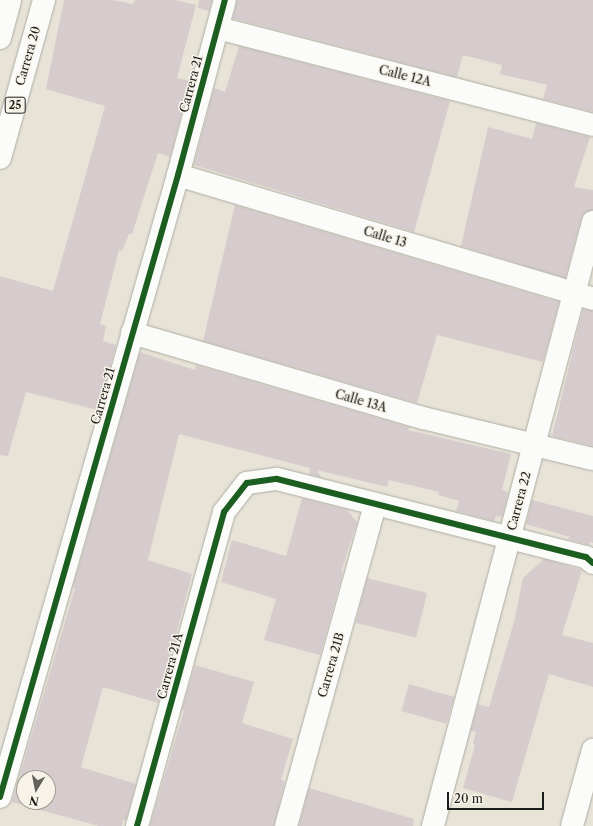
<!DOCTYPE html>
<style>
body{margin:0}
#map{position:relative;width:593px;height:826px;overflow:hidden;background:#e7e3d6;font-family:"Libre Caslon Text",serif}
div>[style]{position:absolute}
.building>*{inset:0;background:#d6cccd;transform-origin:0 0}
.roads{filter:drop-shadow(0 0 1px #aeaca4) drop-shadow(0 0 1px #aeaca4)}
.street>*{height:22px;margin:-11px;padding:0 11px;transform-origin:11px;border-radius:11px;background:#fbfbf9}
.primary>*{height:22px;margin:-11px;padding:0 11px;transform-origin:11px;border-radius:11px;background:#fbfbf9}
.cycleway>*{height:6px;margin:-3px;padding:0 3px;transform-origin:3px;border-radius:3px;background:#1b5e20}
span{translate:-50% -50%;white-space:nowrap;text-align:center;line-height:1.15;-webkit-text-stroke:3px #f7f3e8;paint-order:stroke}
.shield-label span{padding:1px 3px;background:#f7f3e8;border:1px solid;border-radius:3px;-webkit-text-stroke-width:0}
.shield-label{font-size:11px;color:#1c1c1c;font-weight:700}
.street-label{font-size:12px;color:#1c1c1c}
.north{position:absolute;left:16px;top:770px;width:40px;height:40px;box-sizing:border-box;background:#f7f3e8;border:1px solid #9f9d96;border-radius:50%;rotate:190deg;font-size:11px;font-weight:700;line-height:16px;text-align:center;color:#1c1c1c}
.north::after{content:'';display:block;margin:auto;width:14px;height:18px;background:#63625d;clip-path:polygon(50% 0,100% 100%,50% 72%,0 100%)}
.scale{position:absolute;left:447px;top:792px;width:97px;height:18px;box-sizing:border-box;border:2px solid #1c1c1c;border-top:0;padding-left:5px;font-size:12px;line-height:14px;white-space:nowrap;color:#1c1c1c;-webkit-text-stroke:3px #f7f3e8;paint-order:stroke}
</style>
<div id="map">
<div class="building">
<i style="clip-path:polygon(64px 0,112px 0,133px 4px,135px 0,176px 0,196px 5px,177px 78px,190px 81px,170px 157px,158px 153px,132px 234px,129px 234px,122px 251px,119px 250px,100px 324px,106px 326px,103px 341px,116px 345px,98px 410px,26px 392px,8px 456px,0 455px,0 276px,53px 291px,105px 106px,46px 89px)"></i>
<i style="clip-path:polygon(199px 0,212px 0,209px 11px,198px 8px)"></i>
<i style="clip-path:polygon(237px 0,593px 0,593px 112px,543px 99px,547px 85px,500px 74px,502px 65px,463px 55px,457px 77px,246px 22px,233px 18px)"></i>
<i style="clip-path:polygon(239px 46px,450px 101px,414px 232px,194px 165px,214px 88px,225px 92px)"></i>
<i style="clip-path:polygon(536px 123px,590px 137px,574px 187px,593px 190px,593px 210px,584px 213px,581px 219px,565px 278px,461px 246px,488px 127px,532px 139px)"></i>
<i style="clip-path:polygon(235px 205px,559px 302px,543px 362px,437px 335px,417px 403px,203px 341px)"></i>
<i style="clip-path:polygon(583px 309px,593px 311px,593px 446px,552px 436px)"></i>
<i style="clip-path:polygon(evenodd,140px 352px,195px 370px,196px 365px,409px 427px,408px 430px,511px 454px,502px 490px,508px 492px,502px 517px,496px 516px,494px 521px,456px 511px,459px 501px,438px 495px,439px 492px,389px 480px,387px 487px,317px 470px,322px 478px,309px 474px,310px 468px,179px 434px,148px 560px,192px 574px,158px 703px,103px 687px,81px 767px,136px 784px,126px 820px,123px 820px,122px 826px,99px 826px,12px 802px,75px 588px,73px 587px,140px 352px,24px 778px,48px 778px,48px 802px,24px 802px,24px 778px)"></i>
<i style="clip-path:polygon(302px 498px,347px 510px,357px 522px,341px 572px,343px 572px,320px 655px,264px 640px,276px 599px,221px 582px,232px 540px,286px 556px)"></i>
<i style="clip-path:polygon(532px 500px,593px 516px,593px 543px,590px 542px,589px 545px,567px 539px,570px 537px,526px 524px)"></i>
<i style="clip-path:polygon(544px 559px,582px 570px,562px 635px,593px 643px,593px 687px,549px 674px,512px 802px,463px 788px,475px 745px,473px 744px,476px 732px,471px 731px,478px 704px,489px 707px,514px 622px,523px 578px)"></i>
<i style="left:367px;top:578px;width:62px;height:46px;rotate:14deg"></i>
<i style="clip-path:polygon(195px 665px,254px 682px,242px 723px,293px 739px,281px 780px,285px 781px,274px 826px,150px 826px,184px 710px,182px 710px)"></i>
<i style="left:409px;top:684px;width:47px;height:28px;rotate:16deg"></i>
<i style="clip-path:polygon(309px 788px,414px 819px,413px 826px,299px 826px)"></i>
</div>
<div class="roads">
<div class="street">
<i style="left:218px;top:28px;width:387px;rotate:14.5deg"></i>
<i style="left:178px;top:175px;width:433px;rotate:16.6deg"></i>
<i style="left:132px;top:333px;width:303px;rotate:16.3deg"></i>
<i style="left:423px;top:418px;width:175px;rotate:13.6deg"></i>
<i style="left:0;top:797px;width:647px;rotate:-74.03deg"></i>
<i style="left:178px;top:175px;width:181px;rotate:-75deg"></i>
<i style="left:137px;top:826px;width:326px;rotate:-74.5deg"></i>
<i style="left:224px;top:512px;width:37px;rotate:-52deg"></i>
<i style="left:247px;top:483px;width:30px;rotate:-8deg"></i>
<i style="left:277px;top:479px;width:319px;rotate:14.2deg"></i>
<i style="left:586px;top:557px;width:9px;rotate:41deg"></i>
<i style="left:286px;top:826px;width:334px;rotate:-74.5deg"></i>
<i style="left:433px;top:826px;width:625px;rotate:-75.16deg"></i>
<i style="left:572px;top:826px;width:79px;rotate:-74.6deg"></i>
</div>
<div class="primary">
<i style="left:0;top:38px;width:39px;rotate:-75deg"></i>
<i style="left:0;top:158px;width:164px;rotate:-74.4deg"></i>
</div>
</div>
<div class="cycleway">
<i style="left:0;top:797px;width:647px;rotate:-74.03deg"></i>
<i style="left:178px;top:175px;width:181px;rotate:-75deg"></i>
<i style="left:137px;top:826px;width:326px;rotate:-74.5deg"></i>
<i style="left:224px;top:512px;width:37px;rotate:-52deg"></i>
<i style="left:247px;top:483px;width:30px;rotate:-8deg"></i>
<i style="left:277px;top:479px;width:319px;rotate:14.2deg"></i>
<i style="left:586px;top:557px;width:9px;rotate:41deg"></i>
</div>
<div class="shield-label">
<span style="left:15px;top:105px">25</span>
</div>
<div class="street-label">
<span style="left:28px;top:56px;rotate:-74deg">Carrera 20</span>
<span style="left:405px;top:76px;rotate:14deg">Calle 12A</span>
<span style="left:191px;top:84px;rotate:-75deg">Carrera 21</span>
<span style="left:385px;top:237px;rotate:17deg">Calle 13</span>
<span style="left:103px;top:396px;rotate:-74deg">Carrera 21</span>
<span style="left:361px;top:401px;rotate:16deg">Calle 13A</span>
<span style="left:519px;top:501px;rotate:-75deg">Carrera 22</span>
<span style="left:331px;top:665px;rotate:-74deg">Carrera 21B</span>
<span style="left:170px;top:666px;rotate:-75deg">Carrera 21A</span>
</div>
<div class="north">N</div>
<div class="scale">20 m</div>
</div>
